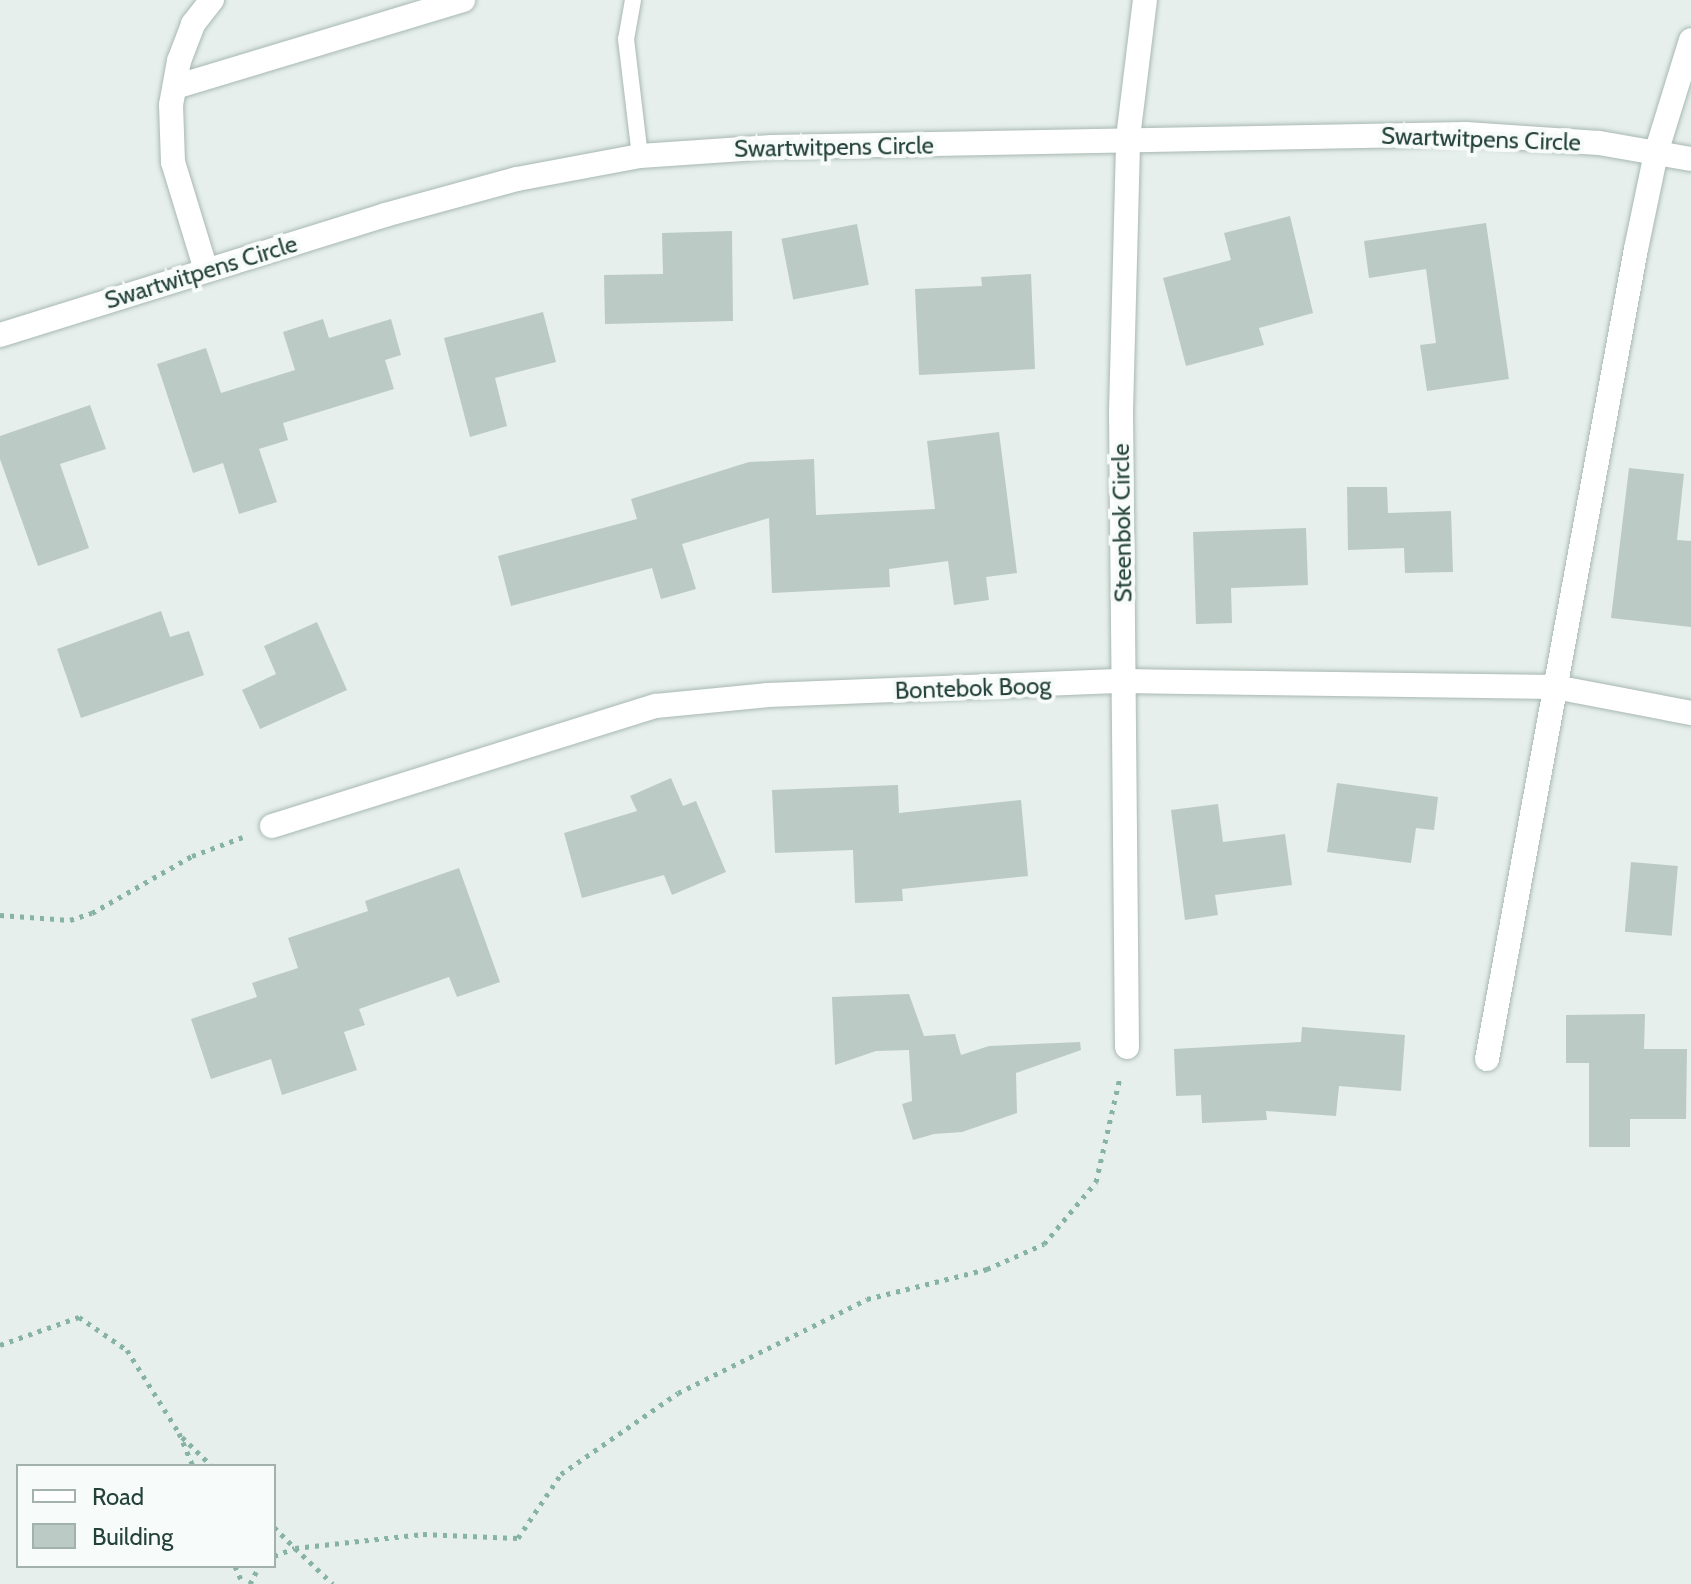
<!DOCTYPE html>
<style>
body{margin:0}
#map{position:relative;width:1691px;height:1584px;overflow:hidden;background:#e6efeb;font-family:Cabin,sans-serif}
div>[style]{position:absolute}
.building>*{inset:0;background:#bbcac4;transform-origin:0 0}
.path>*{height:5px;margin-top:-2.5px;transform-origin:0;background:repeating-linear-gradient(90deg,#86b3a5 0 4px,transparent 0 10px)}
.roads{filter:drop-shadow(0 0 2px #a8b8b2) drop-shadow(0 0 2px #a8b8b2)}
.lane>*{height:16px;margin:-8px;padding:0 8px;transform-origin:8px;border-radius:8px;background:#fff}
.street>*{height:24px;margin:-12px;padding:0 12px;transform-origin:12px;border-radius:12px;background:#fff}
span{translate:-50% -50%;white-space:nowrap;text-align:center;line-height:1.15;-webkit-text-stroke:8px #f7fbf9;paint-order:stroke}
.street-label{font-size:24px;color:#24423a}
.legend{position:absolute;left:16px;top:1464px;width:260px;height:104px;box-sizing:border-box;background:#f7fbf9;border:2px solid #a3b1ad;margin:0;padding:10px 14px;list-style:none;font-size:24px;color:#24423a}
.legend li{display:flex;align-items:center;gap:16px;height:40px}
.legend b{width:40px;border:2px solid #a3b1ad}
</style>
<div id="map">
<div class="building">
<i style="clip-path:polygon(1290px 216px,1313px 313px,1259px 328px,1264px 345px,1186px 366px,1163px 278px,1231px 260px,1224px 233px)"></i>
<i style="clip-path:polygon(1486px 223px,1509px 379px,1427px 391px,1420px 345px,1436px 343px,1426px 269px,1369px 278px,1364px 241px)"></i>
<i style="left:857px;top:224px;width:62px;height:77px;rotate:79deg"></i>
<i style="clip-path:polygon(732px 231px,733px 321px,605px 324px,604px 275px,663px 274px,662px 233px)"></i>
<i style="clip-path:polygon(1031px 274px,1035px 369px,919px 375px,915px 289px,982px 286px,981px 277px)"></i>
<i style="clip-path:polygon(543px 312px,556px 362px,495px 378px,507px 426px,470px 437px,444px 338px)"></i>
<i style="clip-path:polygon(323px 319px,329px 338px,391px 319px,401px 355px,385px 360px,394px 389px,283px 423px,288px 440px,259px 449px,277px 502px,239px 514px,223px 463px,193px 473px,157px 364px,206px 348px,221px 393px,295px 370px,283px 332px)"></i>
<i style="clip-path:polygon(90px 405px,106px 449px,60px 464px,89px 548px,38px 566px,0 459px,0 436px)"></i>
<i style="clip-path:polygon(999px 432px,1017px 573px,986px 577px,989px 600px,954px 605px,948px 561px,889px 569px,890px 587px,772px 593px,769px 518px,682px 544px,696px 589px,661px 599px,652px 568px,511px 606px,498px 556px,637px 519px,631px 499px,749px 462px,814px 459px,816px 515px,935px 509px,927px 441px)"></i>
<i style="clip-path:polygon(1629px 468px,1684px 474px,1677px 540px,1691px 541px,1691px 627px,1611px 618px)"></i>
<i style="clip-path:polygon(1347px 487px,1387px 487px,1388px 513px,1451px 511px,1453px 572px,1405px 573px,1404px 548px,1348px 550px)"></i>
<i style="clip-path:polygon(1306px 528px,1308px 585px,1231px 588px,1232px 623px,1196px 624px,1193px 532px)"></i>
<i style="clip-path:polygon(161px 611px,170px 637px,189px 631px,204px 675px,81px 718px,57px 649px)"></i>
<i style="clip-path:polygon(317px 622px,347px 690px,260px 729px,242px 690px,276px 674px,264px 646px)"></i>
<i style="clip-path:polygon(671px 778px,683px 806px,696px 801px,726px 872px,672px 895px,664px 875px,582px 898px,564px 833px,637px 811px,630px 796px)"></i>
<i style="clip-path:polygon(1337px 783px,1438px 797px,1434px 830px,1416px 828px,1411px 863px,1327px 852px)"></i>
<i style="clip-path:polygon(898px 785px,899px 813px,1021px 800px,1028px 876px,902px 889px,903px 901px,855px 903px,853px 850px,775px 853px,772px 790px)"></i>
<i style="clip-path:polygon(1218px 804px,1223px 842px,1285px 834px,1292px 885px,1215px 895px,1218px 915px,1185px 920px,1171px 810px)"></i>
<i style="left:1631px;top:862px;width:47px;height:70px;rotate:5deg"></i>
<i style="clip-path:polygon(459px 868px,500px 982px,457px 997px,449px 977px,359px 1009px,365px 1025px,344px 1032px,357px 1070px,282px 1095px,271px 1059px,211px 1079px,191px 1019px,257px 997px,252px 983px,298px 968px,288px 938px,368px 911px,365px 901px)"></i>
<i style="clip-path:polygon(909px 994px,924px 1036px,955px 1034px,961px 1055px,989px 1046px,1080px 1042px,1081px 1050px,1016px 1073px,1017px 1113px,962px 1132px,934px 1134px,913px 1140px,902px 1104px,912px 1101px,909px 1050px,876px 1051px,835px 1065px,832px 997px)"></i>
<i style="clip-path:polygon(1645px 1014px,1644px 1049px,1687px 1049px,1686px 1119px,1630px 1119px,1630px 1147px,1589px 1147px,1589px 1063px,1566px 1063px,1566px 1015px)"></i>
<i style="clip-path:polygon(1302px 1027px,1405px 1035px,1401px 1091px,1339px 1086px,1336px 1116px,1266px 1111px,1267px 1120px,1202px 1123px,1201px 1095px,1176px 1096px,1174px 1049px,1301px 1042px)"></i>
</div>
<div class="path">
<i style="left:0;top:915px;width:70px;rotate:4.1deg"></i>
<i style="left:70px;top:920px;width:23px;rotate:-18deg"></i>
<i style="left:92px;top:913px;width:115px;rotate:-29.7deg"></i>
<i style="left:192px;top:856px;width:54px;rotate:-20.4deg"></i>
<i style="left:0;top:1345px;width:84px;rotate:-19.5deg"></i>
<i style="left:79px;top:1317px;width:58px;rotate:34.5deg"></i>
<i style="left:127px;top:1350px;width:98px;rotate:57.9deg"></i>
<i style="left:179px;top:1433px;width:36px;rotate:67deg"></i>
<i style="left:182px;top:1437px;width:42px;rotate:44deg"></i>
<i style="left:274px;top:1527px;width:30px;rotate:45deg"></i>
<i style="left:295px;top:1548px;width:129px;rotate:-6.2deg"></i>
<i style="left:423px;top:1534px;width:95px;rotate:2.4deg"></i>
<i style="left:518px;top:1538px;width:77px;rotate:-56.1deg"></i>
<i style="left:561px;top:1474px;width:142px;rotate:-34.7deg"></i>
<i style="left:678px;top:1393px;width:211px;rotate:-26.4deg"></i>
<i style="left:867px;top:1299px;width:124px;rotate:-14deg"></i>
<i style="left:987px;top:1269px;width:62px;rotate:-23.7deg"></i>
<i style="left:1044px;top:1244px;width:81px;rotate:-50deg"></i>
<i style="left:1096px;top:1182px;width:108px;rotate:-77.1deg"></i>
<i style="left:274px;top:1556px;width:22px;rotate:-21deg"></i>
<i style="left:295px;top:1548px;width:52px;rotate:43.5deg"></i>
<i style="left:235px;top:1566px;width:20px;rotate:66deg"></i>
<i style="left:250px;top:1584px;width:20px;rotate:-63deg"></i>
</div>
<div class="roads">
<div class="lane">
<i style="left:633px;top:0;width:40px;rotate:100deg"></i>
<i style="left:626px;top:39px;width:118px;rotate:83.2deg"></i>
</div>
<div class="street">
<i style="left:175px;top:87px;width:301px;rotate:-16.8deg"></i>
<i style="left:206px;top:270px;width:113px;rotate:-107deg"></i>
<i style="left:173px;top:162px;width:57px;rotate:-92deg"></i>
<i style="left:171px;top:105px;width:45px;rotate:-79.7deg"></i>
<i style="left:179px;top:61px;width:40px;rotate:-69deg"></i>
<i style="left:193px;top:24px;width:31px;rotate:-52deg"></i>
<i style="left:0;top:335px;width:403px;rotate:-17.3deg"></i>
<i style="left:385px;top:215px;width:137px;rotate:-15.3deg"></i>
<i style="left:517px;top:179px;width:125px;rotate:-10.6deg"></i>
<i style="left:640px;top:156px;width:132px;rotate:-3.9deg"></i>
<i style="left:772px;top:147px;width:694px;rotate:-1.07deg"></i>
<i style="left:1466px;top:134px;width:133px;rotate:3.9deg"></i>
<i style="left:1599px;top:143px;width:93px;rotate:9.9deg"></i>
<i style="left:272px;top:826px;width:402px;rotate:-17.4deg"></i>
<i style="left:656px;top:706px;width:113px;rotate:-5.6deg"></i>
<i style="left:768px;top:695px;width:356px;rotate:-2.3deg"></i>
<i style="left:1124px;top:681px;width:431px;rotate:0.8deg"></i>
<i style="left:1555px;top:687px;width:138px;rotate:10.8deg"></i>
<i style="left:1127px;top:1047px;width:635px;rotate:-90.54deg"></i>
<i style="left:1121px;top:412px;width:274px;rotate:-88.5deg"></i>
<i style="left:1128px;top:138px;width:139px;rotate:-83deg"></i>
<i style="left:1487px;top:1059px;width:824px;rotate:-79.58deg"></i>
<i style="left:1636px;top:249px;width:98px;rotate:-78.2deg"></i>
<i style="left:1656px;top:153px;width:118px;rotate:-72.8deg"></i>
</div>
</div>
<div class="street-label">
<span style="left:1481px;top:139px;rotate:2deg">Swartwitpens Circle</span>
<span style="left:834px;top:147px;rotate:-1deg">Swartwitpens Circle</span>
<span style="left:201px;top:272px;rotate:-17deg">Swartwitpens Circle</span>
<span style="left:1122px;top:523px;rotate:-91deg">Steenbok Circle</span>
<span style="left:973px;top:688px;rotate:-2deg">Bontebok Boog</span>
</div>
<ul class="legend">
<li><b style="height:10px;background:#fff"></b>Road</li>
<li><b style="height:22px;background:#bbcac4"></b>Building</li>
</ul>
</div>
